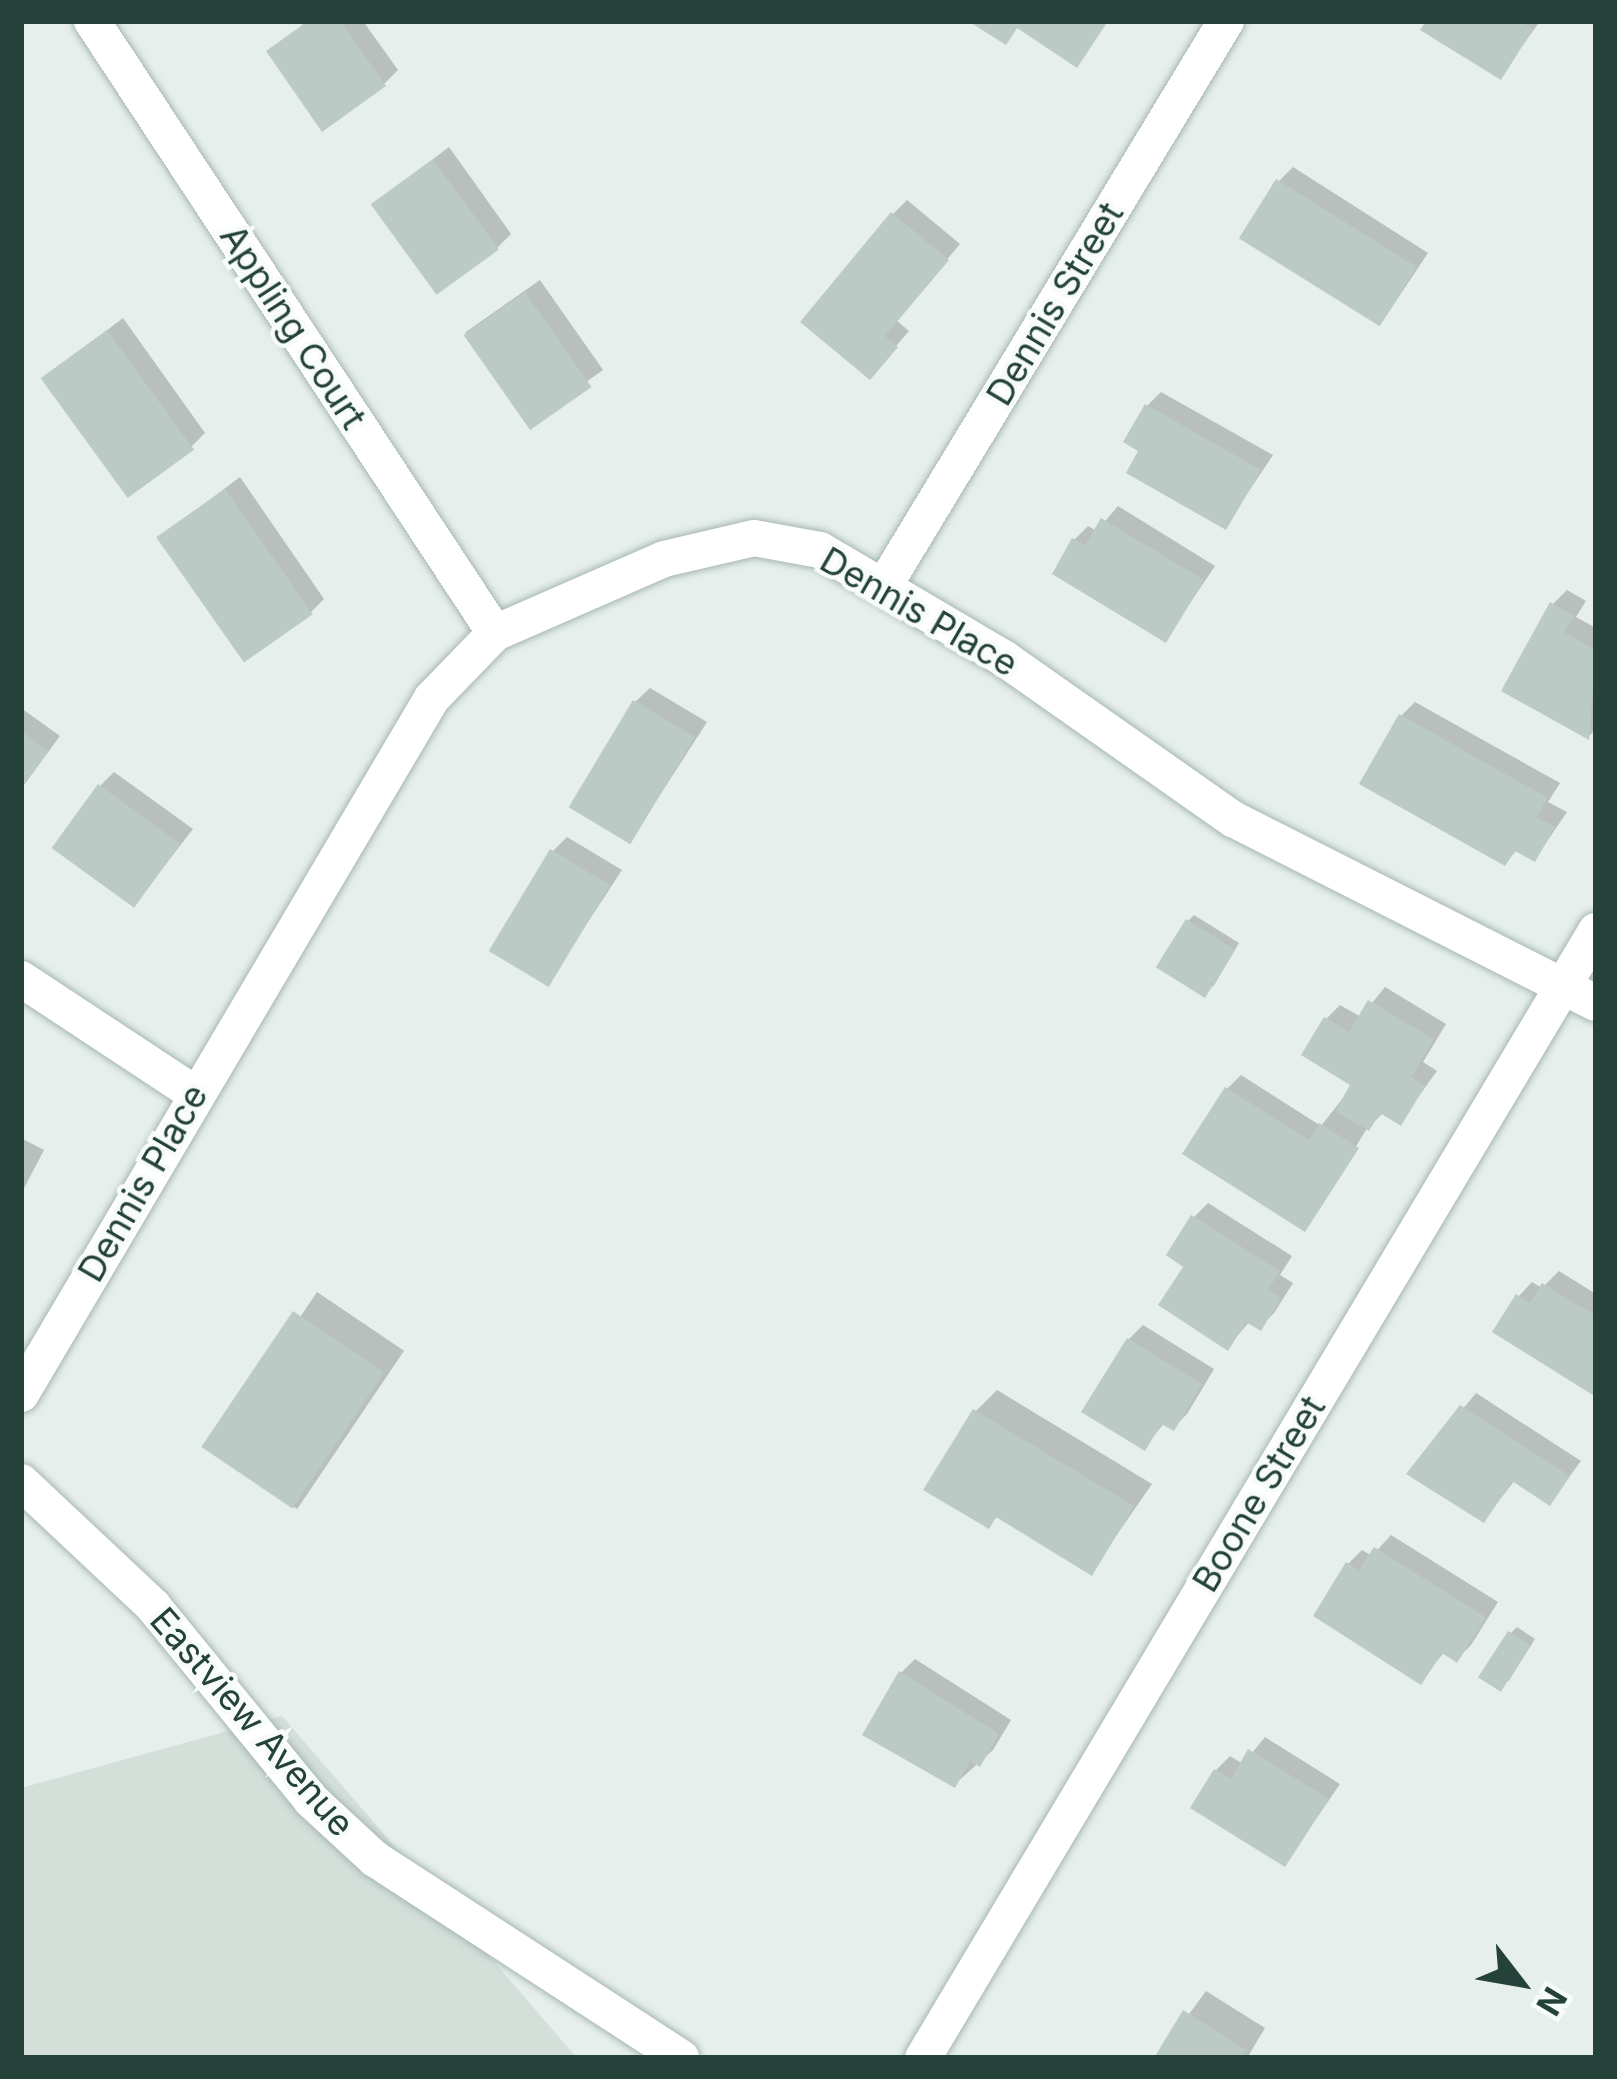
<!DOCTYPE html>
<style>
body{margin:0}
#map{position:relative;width:1617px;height:2079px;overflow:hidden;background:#e6efeb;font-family:Inter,sans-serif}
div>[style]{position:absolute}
.built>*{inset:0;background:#d4dfda}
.shadow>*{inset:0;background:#0003;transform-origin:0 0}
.building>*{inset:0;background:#bbcac4;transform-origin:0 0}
.roads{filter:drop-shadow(0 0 3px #a8b8b2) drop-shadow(0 0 3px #a8b8b2)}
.minor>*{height:36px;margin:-18px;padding:0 18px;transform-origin:18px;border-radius:18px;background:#fff}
span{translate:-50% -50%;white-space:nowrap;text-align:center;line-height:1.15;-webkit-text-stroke:9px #f7fbf9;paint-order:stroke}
.street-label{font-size:36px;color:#24423a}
.frame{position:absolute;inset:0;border:24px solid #24423a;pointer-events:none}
.north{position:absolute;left:1461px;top:1923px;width:120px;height:120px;-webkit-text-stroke:9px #f7fbf9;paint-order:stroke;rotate:121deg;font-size:33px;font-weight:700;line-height:48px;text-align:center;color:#24423a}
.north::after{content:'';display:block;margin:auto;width:42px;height:54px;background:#24423a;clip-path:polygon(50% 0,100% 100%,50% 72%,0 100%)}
</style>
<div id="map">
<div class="built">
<i style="clip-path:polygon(282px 1716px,577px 2058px,21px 2058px,21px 1788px)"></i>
</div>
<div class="shadow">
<i style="clip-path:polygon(307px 21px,363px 21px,398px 70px,384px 84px,270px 52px)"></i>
<i style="clip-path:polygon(1429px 21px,1540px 21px,1500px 77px)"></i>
<i style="clip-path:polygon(449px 147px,511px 234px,497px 248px,374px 204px)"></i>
<i style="clip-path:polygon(1293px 167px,1428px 253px,1384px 319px,1279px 181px)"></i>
<i style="clip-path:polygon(907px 200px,960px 244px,896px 320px,909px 331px,870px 376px,893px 214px)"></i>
<i style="left:540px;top:280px;width:110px;height:91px;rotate:55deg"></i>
<i style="clip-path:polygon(123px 318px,205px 433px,191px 447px,44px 378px)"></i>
<i style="clip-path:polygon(1161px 392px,1273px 455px,1225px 527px,1142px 450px,1147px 406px)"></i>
<i style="clip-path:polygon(240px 477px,324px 599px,310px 613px,160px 537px)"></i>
<i style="clip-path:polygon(1118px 506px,1215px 566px,1165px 640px,1074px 540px,1088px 526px,1097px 531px)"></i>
<i style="clip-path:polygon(1567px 590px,1586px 601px,1576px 617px,1596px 628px,1596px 729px,1589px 736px,1553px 604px)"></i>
<i style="clip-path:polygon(650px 688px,707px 722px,631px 840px,635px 702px)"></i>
<i style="clip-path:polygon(1415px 702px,1560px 783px,1548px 802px,1567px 812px,1535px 859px,1518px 849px,1505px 863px,1401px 716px)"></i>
<i style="clip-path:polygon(21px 708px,60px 736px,21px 789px)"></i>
<i style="clip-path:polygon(114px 772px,193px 829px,134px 905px,100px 786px)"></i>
<i style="clip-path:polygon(567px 837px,622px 870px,548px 983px,553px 851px)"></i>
<i style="clip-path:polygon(1194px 915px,1239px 943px,1213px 987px,1188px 921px)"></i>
<i style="clip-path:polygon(1385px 987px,1446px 1024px,1423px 1062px,1437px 1071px,1400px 1122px,1384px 1112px,1366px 1130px,1305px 1228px,1227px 1089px,1241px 1075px,1321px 1126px,1354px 1084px,1326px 1019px,1340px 1005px,1361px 1017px)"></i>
<i style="clip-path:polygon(21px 1138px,44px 1150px,21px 1194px)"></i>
<i style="clip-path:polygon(1208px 1203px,1292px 1256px,1280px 1275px,1293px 1283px,1274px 1313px,1260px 1327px,1250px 1321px,1228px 1347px,1187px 1266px,1194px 1217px)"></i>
<i style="clip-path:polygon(1559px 1271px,1596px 1294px,1596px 1394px,1519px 1296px,1532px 1282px,1542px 1288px)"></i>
<i style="left:317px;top:1292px;width:105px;height:191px;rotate:34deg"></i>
<i style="clip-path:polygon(1143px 1325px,1214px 1369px,1187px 1414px,1173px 1428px,1165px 1422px,1145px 1447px,1129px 1339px)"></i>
<i style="clip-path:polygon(997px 1390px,1152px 1484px,1091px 1572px,998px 1516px,988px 1526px,976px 1411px)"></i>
<i style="clip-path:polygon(1476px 1393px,1581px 1461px,1550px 1503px,1515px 1480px,1484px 1520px,1410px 1473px)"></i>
<i style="clip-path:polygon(1391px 1535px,1498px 1602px,1471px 1645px,1457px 1659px,1445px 1651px,1421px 1681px,1348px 1564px,1362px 1550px,1372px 1556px)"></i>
<i style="clip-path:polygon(1517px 1627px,1535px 1639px,1508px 1682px,1511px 1633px)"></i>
<i style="clip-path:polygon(915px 1659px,1011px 1720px,993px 1750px,955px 1784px,901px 1673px)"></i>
<i style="clip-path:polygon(1265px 1737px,1340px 1784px,1285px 1864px,1216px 1770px,1230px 1756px,1243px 1764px)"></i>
<i style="clip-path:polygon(1206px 1991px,1265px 2028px,1247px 2058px,1157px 2058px)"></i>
</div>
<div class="building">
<i style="clip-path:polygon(308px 21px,340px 21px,386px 86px,322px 132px,266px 51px)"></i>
<i style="clip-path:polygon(968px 21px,1108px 21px,1077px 68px,1017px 28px,1006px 45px)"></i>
<i style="clip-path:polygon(1426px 21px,1520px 21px,1533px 29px,1501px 80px,1420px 30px)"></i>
<i style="left:433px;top:159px;width:112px;height:77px;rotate:54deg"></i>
<i style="left:1276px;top:179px;width:166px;height:70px;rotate:32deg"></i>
<i style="clip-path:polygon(891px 212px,949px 260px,885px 336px,898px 347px,870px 380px,800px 322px)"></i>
<i style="left:525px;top:292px;width:116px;height:75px;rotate:55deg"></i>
<i style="left:107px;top:330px;width:148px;height:82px;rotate:54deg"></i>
<i style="clip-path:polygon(1145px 404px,1261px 470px,1226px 530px,1126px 473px,1138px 451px,1123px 442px)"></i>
<i style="left:225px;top:489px;width:153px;height:84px;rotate:55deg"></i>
<i style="clip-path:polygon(1101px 518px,1204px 580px,1166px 643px,1052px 574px,1072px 538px,1085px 545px)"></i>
<i style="clip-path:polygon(1550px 602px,1574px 616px,1564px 632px,1596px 650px,1589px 740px,1501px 691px)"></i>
<i style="left:633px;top:700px;width:72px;height:125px;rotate:31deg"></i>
<i style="clip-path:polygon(1399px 714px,1548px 798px,1536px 817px,1555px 827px,1535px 862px,1515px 851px,1505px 866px,1359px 784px)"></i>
<i style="clip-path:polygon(21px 731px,48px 751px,21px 788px)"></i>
<i style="left:98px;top:784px;width:102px;height:79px;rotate:36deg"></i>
<i style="left:550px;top:849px;width:70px;height:119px;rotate:31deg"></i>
<i style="left:1186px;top:919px;width:58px;height:57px;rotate:32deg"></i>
<i style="clip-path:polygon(1368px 1000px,1434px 1039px,1411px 1077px,1425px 1086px,1401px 1126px,1380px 1113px,1369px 1131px,1335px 1111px,1350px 1085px,1301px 1055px,1324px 1017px,1349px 1032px)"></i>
<i style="clip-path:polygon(1225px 1087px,1309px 1140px,1319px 1123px,1359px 1148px,1305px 1232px,1182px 1154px)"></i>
<i style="clip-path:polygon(1191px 1215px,1280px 1271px,1268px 1290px,1281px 1298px,1261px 1331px,1246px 1322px,1228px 1351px,1158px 1305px,1183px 1267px,1166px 1255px)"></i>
<i style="clip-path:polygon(1542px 1283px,1596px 1316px,1596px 1397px,1492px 1332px,1516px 1294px,1530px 1303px)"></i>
<i style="left:293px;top:1311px;width:110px;height:164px;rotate:34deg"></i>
<i style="clip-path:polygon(1127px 1338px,1202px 1384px,1174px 1431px,1161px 1424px,1145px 1451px,1081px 1412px)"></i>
<i style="clip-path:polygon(1460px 1405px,1570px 1476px,1550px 1506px,1512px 1481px,1484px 1523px,1406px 1474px)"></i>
<i style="clip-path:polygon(973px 1409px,1134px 1506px,1092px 1576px,996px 1517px,989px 1529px,923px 1490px)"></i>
<i style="clip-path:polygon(1374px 1547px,1486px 1617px,1457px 1663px,1442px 1653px,1421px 1685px,1313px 1616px,1346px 1562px,1359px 1570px)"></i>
<i style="left:1508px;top:1631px;width:27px;height:55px;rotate:33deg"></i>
<i style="clip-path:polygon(899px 1671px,999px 1734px,980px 1767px,970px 1761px,955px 1788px,862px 1735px)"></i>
<i style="clip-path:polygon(1248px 1749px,1329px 1799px,1285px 1867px,1190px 1808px,1214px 1769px,1231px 1779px)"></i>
<i style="clip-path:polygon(1183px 2010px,1246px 2050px,1241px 2058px,1154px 2058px)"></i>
</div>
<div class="roads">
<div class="minor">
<i style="left:92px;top:21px;width:733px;rotate:56.64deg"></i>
<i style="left:884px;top:586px;width:660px;rotate:-58.81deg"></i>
<i style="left:21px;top:979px;width:207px;rotate:33.4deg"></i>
<i style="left:21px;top:1394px;width:808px;rotate:-59.44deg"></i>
<i style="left:432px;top:698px;width:91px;rotate:-45.9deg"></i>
<i style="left:495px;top:633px;width:184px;rotate:-23.6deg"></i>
<i style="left:664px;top:559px;width:92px;rotate:-13.1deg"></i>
<i style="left:754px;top:538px;width:67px;rotate:10.3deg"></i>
<i style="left:820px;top:550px;width:215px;rotate:30.5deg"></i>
<i style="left:1005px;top:659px;width:279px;rotate:35.1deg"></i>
<i style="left:1233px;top:819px;width:407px;rotate:26.9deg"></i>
<i style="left:21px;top:1482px;width:181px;rotate:43.2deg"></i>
<i style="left:153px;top:1606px;width:250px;rotate:50.8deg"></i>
<i style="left:311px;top:1800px;width:87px;rotate:42.7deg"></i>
<i style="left:375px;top:1859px;width:365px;rotate:33deg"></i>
<i style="left:923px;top:2058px;width:1313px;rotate:-59.16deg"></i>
</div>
</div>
<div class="street-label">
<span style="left:1055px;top:304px;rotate:-59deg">Dennis Street</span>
<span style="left:293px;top:327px;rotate:57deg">Appling Court</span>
<span style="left:919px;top:612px;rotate:30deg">Dennis Place</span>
<span style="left:143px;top:1183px;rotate:-60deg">Dennis Place</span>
<span style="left:1259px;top:1494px;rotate:-59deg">Boone Street</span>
<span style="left:252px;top:1722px;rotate:49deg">Eastview Avenue</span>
</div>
<div class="frame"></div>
<div class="north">N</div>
</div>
